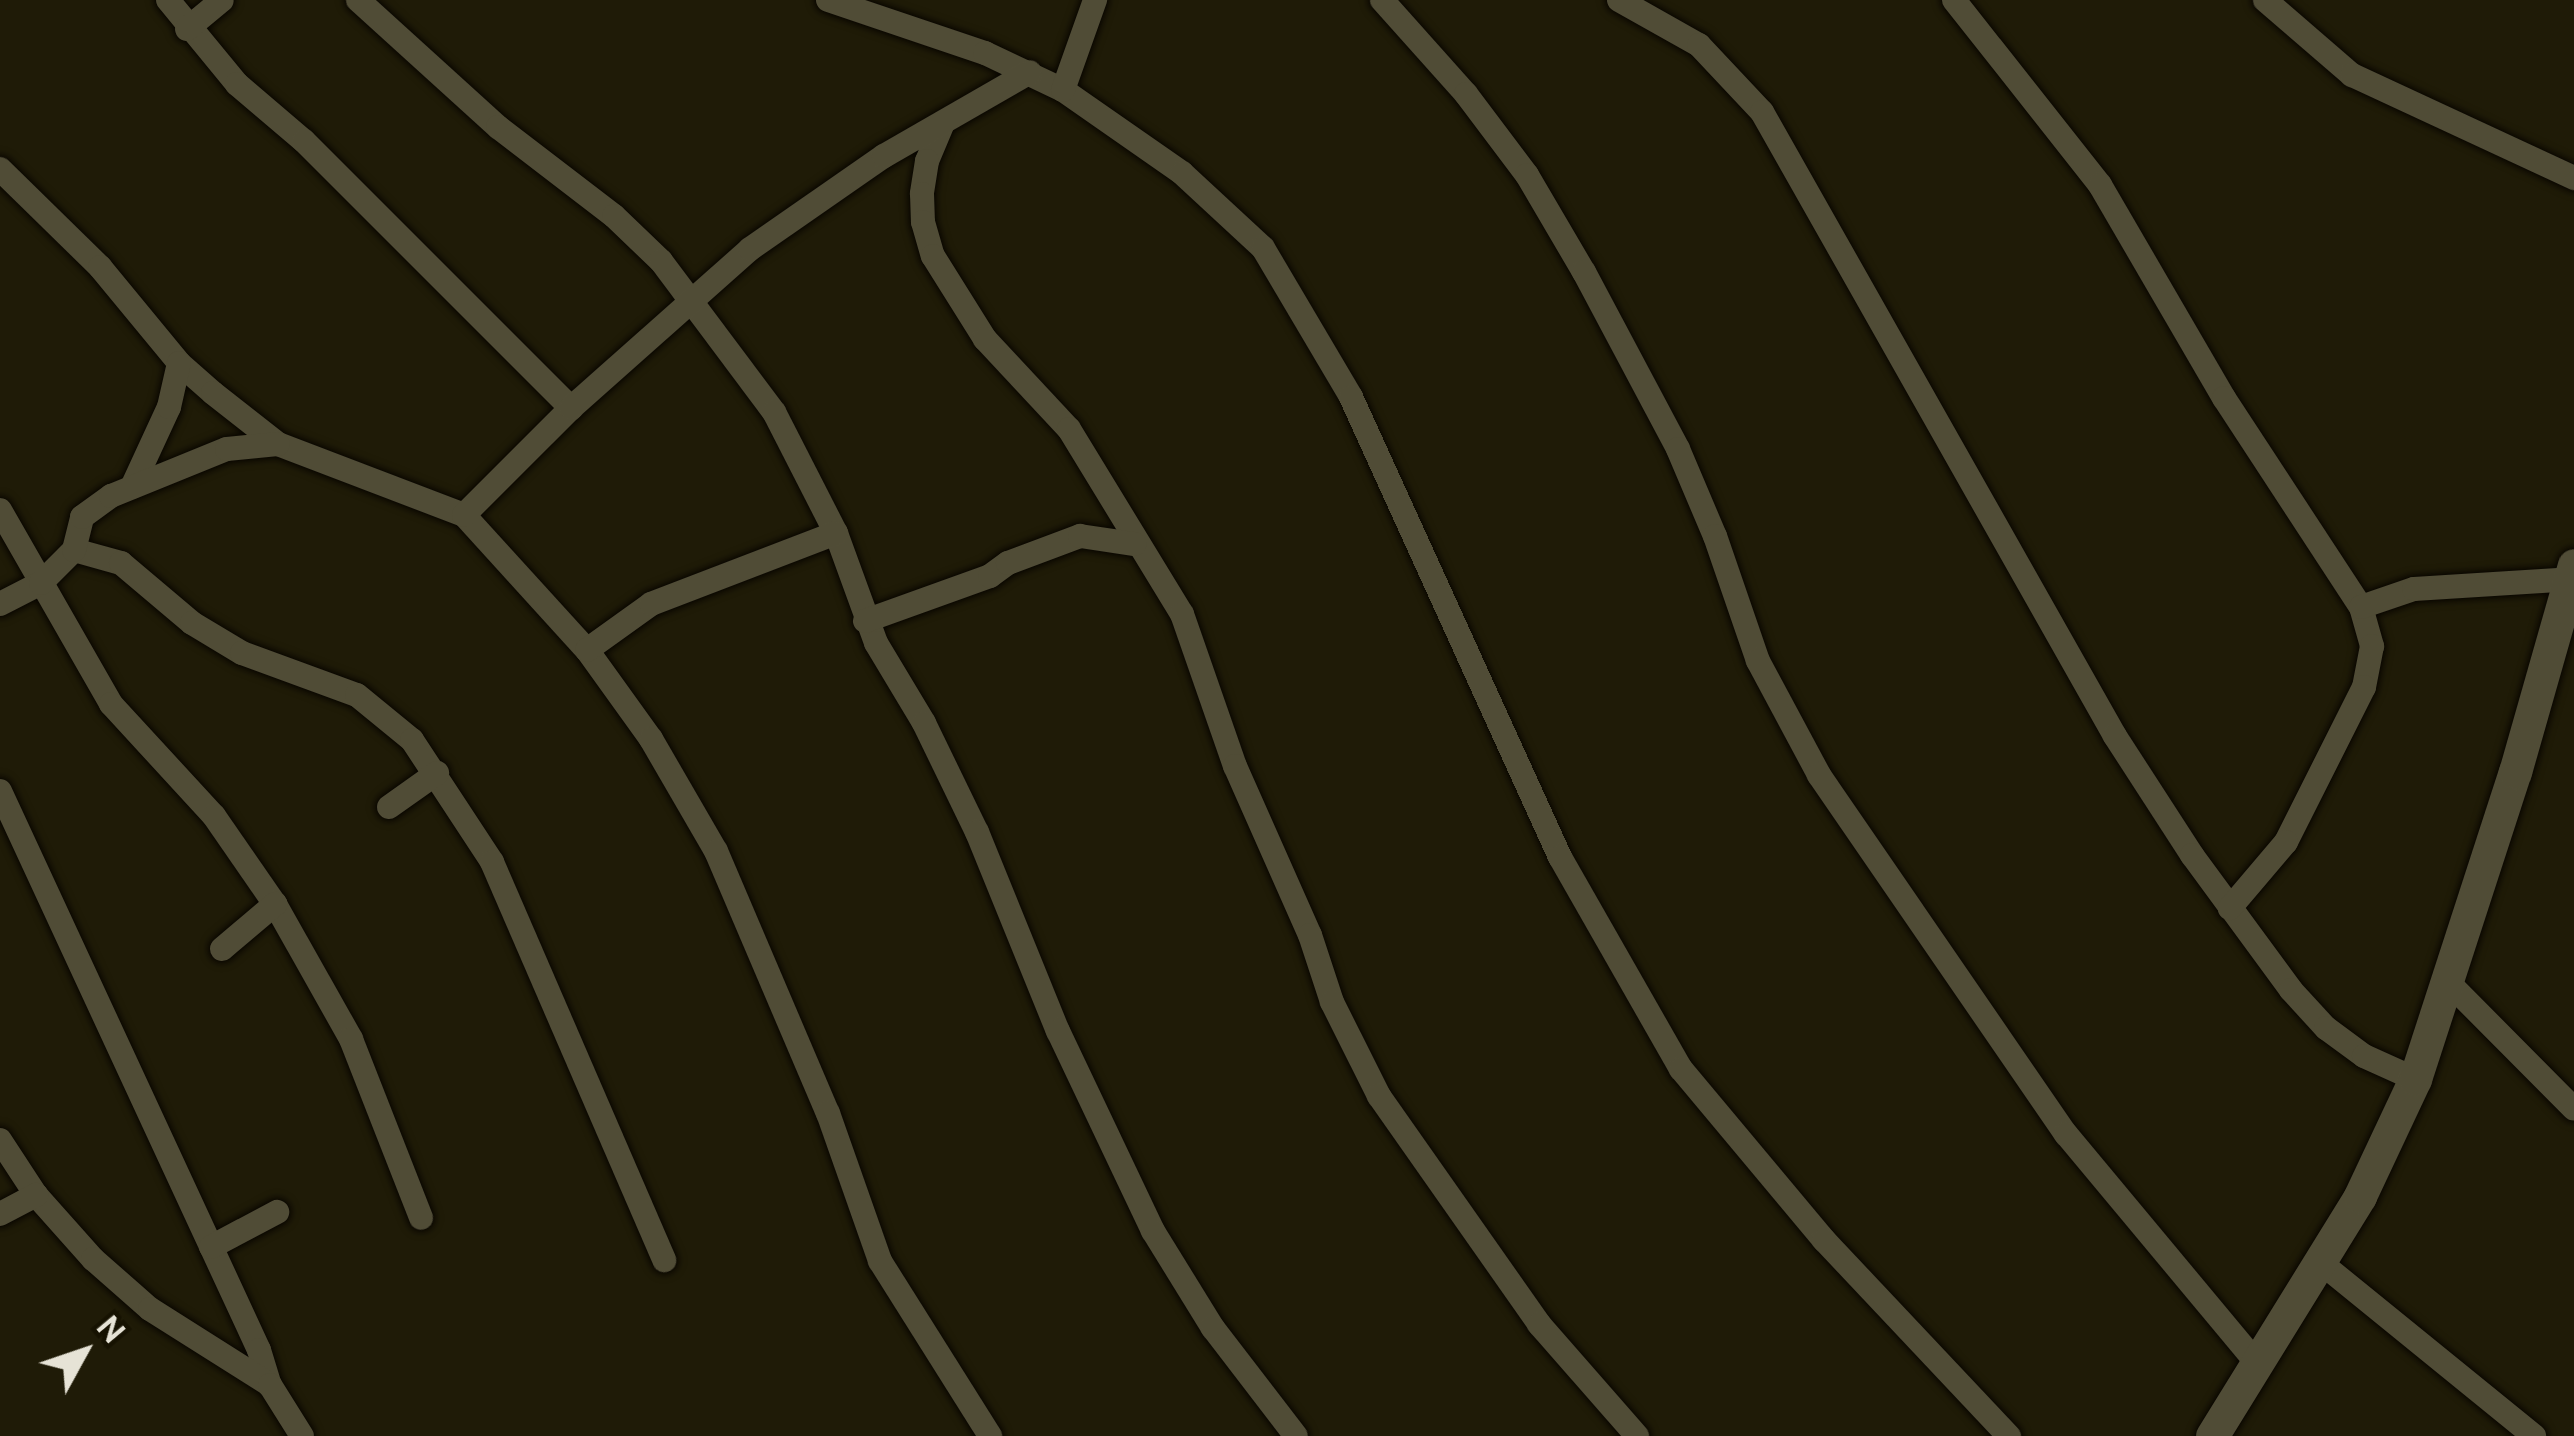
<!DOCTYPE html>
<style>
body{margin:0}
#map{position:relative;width:2574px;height:1436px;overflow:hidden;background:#1f1b07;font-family:Cabin,sans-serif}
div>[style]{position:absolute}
.roads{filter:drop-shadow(0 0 3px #090600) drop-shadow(0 0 3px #090600)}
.street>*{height:24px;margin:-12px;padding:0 12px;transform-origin:12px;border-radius:12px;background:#504c36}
.secondary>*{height:33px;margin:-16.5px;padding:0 16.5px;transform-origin:16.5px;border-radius:16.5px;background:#504c36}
span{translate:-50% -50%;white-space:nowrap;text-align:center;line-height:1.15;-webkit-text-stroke:9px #161201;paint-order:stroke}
.north{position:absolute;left:24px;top:1292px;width:120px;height:120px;-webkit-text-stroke:9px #161201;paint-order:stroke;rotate:50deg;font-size:33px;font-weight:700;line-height:48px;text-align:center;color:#e6e3d6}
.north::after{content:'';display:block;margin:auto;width:42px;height:54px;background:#e6e3d6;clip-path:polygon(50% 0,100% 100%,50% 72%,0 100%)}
</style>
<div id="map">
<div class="roads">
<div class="street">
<i style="left:168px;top:0;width:109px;rotate:50.6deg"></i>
<i style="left:237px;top:84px;width:88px;rotate:40.4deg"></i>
<i style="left:304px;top:141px;width:378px;rotate:45deg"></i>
<i style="left:358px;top:0;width:189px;rotate:42.2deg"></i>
<i style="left:498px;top:127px;width:146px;rotate:37.5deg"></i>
<i style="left:614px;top:216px;width:65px;rotate:43.8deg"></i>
<i style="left:661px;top:261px;width:189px;rotate:53.2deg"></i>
<i style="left:774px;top:412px;width:136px;rotate:62.9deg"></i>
<i style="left:836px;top:533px;width:117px;rotate:70deg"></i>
<i style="left:876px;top:643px;width:93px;rotate:59deg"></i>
<i style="left:924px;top:723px;width:121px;rotate:64.1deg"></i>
<i style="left:977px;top:832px;width:215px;rotate:67.9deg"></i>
<i style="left:1058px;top:1031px;width:221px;rotate:64.6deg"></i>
<i style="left:1153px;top:1231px;width:114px;rotate:58.3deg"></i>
<i style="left:1213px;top:1328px;width:136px;rotate:52.5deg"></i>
<i style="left:828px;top:0;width:166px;rotate:18.7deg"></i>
<i style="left:985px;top:53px;width:86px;rotate:25.4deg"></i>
<i style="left:1063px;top:90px;width:145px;rotate:34.9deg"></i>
<i style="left:1182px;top:173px;width:110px;rotate:42.8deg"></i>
<i style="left:1263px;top:248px;width:173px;rotate:59.4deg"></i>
<i style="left:1351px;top:397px;width:505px;rotate:65.57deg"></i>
<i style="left:1560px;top:857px;width:244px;rotate:60.3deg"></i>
<i style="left:1681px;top:1069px;width:223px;rotate:50.1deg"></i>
<i style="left:1824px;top:1240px;width:270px;rotate:46.7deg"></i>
<i style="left:1382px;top:0;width:126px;rotate:48.2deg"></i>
<i style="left:1466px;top:94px;width:101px;rotate:53deg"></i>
<i style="left:1527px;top:175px;width:113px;rotate:59.6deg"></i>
<i style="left:1584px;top:272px;width:200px;rotate:62deg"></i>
<i style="left:1678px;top:449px;width:95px;rotate:67deg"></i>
<i style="left:1715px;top:536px;width:132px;rotate:71deg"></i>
<i style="left:1758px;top:661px;width:129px;rotate:61.8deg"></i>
<i style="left:1819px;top:775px;width:436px;rotate:55.5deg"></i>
<i style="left:2066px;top:1134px;width:297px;rotate:50.2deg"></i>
<i style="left:1619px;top:0;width:92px;rotate:29.4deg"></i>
<i style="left:1699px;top:45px;width:92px;rotate:46.8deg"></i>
<i style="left:1762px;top:112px;width:717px;rotate:60.5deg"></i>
<i style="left:2115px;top:736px;width:142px;rotate:57.1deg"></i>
<i style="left:2192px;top:855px;width:167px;rotate:53.7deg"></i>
<i style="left:2291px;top:990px;width:52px;rotate:47.4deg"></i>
<i style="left:2326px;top:1028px;width:47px;rotate:36.4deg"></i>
<i style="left:2364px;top:1056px;width:56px;rotate:24.3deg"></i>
<i style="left:1954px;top:0;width:236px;rotate:51.7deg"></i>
<i style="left:2100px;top:185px;width:246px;rotate:59.8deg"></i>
<i style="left:2224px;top:398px;width:250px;rotate:56.8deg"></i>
<i style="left:2361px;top:607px;width:41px;rotate:74.2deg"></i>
<i style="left:2372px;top:646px;width:42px;rotate:101deg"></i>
<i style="left:2364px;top:687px;width:174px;rotate:116.7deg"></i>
<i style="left:2286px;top:842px;width:87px;rotate:130.3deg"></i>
<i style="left:2265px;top:0;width:115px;rotate:40.8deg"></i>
<i style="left:2352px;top:75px;width:245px;rotate:24.9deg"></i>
<i style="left:187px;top:29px;width:45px;rotate:-39.6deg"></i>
<i style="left:1063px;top:90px;width:96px;rotate:-70.4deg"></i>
<i style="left:943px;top:123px;width:41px;rotate:112.8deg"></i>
<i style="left:927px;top:161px;width:33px;rotate:99deg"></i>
<i style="left:922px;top:194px;width:28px;rotate:88deg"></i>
<i style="left:923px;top:222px;width:35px;rotate:74deg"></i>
<i style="left:933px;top:256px;width:98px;rotate:57.9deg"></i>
<i style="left:985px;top:339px;width:123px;rotate:47deg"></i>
<i style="left:1069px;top:429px;width:217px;rotate:58.6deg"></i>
<i style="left:1182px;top:614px;width:161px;rotate:70.8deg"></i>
<i style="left:1235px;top:766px;width:185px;rotate:66.1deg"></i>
<i style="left:1310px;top:935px;width:71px;rotate:71.8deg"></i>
<i style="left:1332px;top:1002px;width:105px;rotate:63.4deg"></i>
<i style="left:1379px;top:1096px;width:279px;rotate:54.9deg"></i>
<i style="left:1539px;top:1324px;width:149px;rotate:48.8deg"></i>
<i style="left:0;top:169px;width:140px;rotate:44.4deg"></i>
<i style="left:100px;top:267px;width:124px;rotate:50.5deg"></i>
<i style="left:179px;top:363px;width:45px;rotate:41.4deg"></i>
<i style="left:213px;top:393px;width:83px;rotate:38.1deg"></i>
<i style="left:278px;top:444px;width:199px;rotate:20.9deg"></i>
<i style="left:464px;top:515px;width:183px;rotate:47.7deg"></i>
<i style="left:587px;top:650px;width:110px;rotate:54.3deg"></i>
<i style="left:651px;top:739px;width:129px;rotate:59.9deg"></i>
<i style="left:716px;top:851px;width:285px;rotate:66.9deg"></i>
<i style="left:828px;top:1113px;width:157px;rotate:70.6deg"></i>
<i style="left:880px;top:1261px;width:207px;rotate:57.8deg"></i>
<i style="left:132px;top:487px;width:88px;rotate:-65.2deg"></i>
<i style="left:169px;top:407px;width:45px;rotate:-77.2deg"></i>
<i style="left:0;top:510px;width:224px;rotate:60.2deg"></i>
<i style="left:111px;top:704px;width:152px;rotate:47.4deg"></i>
<i style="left:214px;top:816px;width:107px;rotate:55.3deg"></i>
<i style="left:275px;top:904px;width:155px;rotate:60.6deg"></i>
<i style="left:351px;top:1039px;width:192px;rotate:68.6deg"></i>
<i style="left:464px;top:515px;width:151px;rotate:-45deg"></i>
<i style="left:571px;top:408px;width:239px;rotate:-41.6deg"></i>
<i style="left:750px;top:249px;width:163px;rotate:-34.8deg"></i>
<i style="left:884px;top:156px;width:168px;rotate:-29.9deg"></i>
<i style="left:74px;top:550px;width:49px;rotate:15.5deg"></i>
<i style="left:121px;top:563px;width:93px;rotate:40.2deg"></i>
<i style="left:192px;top:623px;width:58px;rotate:31deg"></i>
<i style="left:242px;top:653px;width:122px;rotate:20.1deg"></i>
<i style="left:357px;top:695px;width:71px;rotate:39.3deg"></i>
<i style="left:412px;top:740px;width:146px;rotate:56.7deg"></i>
<i style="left:492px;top:862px;width:434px;rotate:66.6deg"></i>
<i style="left:0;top:604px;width:46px;rotate:-27.1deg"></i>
<i style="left:41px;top:583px;width:47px;rotate:-45deg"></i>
<i style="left:74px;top:550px;width:34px;rotate:-76deg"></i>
<i style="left:82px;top:517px;width:36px;rotate:-36deg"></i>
<i style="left:111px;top:496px;width:125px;rotate:-22.1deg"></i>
<i style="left:227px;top:449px;width:51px;rotate:-5.6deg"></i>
<i style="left:2361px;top:607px;width:56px;rotate:-18.8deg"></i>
<i style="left:2414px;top:589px;width:160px;rotate:-3.6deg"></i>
<i style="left:865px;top:621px;width:133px;rotate:-19.8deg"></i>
<i style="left:990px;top:576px;width:22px;rotate:-36deg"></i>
<i style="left:1008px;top:563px;width:77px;rotate:-20.6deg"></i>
<i style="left:1080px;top:536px;width:55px;rotate:8.4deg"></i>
<i style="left:587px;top:650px;width:79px;rotate:-35.7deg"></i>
<i style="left:651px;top:604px;width:198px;rotate:-21deg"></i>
<i style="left:0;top:791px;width:616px;rotate:65.14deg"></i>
<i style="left:259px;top:1350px;width:37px;rotate:73deg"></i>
<i style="left:389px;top:807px;width:59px;rotate:-35.3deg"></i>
<i style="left:222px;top:949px;width:70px;rotate:-40.3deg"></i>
<i style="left:2449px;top:983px;width:177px;rotate:45.2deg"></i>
<i style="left:0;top:1140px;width:66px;rotate:56.8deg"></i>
<i style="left:36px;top:1195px;width:86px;rotate:48.3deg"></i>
<i style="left:93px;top:1259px;width:76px;rotate:41.3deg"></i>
<i style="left:150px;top:1309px;width:142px;rotate:32.3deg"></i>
<i style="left:270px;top:1385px;width:60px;rotate:57.9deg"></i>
<i style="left:0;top:1214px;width:41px;rotate:-27.8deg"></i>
<i style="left:211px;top:1247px;width:75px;rotate:-27.9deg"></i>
<i style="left:2320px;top:1262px;width:276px;rotate:39.1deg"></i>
</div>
<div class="secondary">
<i style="left:2212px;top:1436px;width:282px;rotate:-58.3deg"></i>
<i style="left:2360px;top:1196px;width:129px;rotate:-64.8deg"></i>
<i style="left:2415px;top:1079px;width:323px;rotate:-72deg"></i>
<i style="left:2515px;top:772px;width:215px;rotate:-74.1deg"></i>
</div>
</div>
<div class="north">N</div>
</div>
